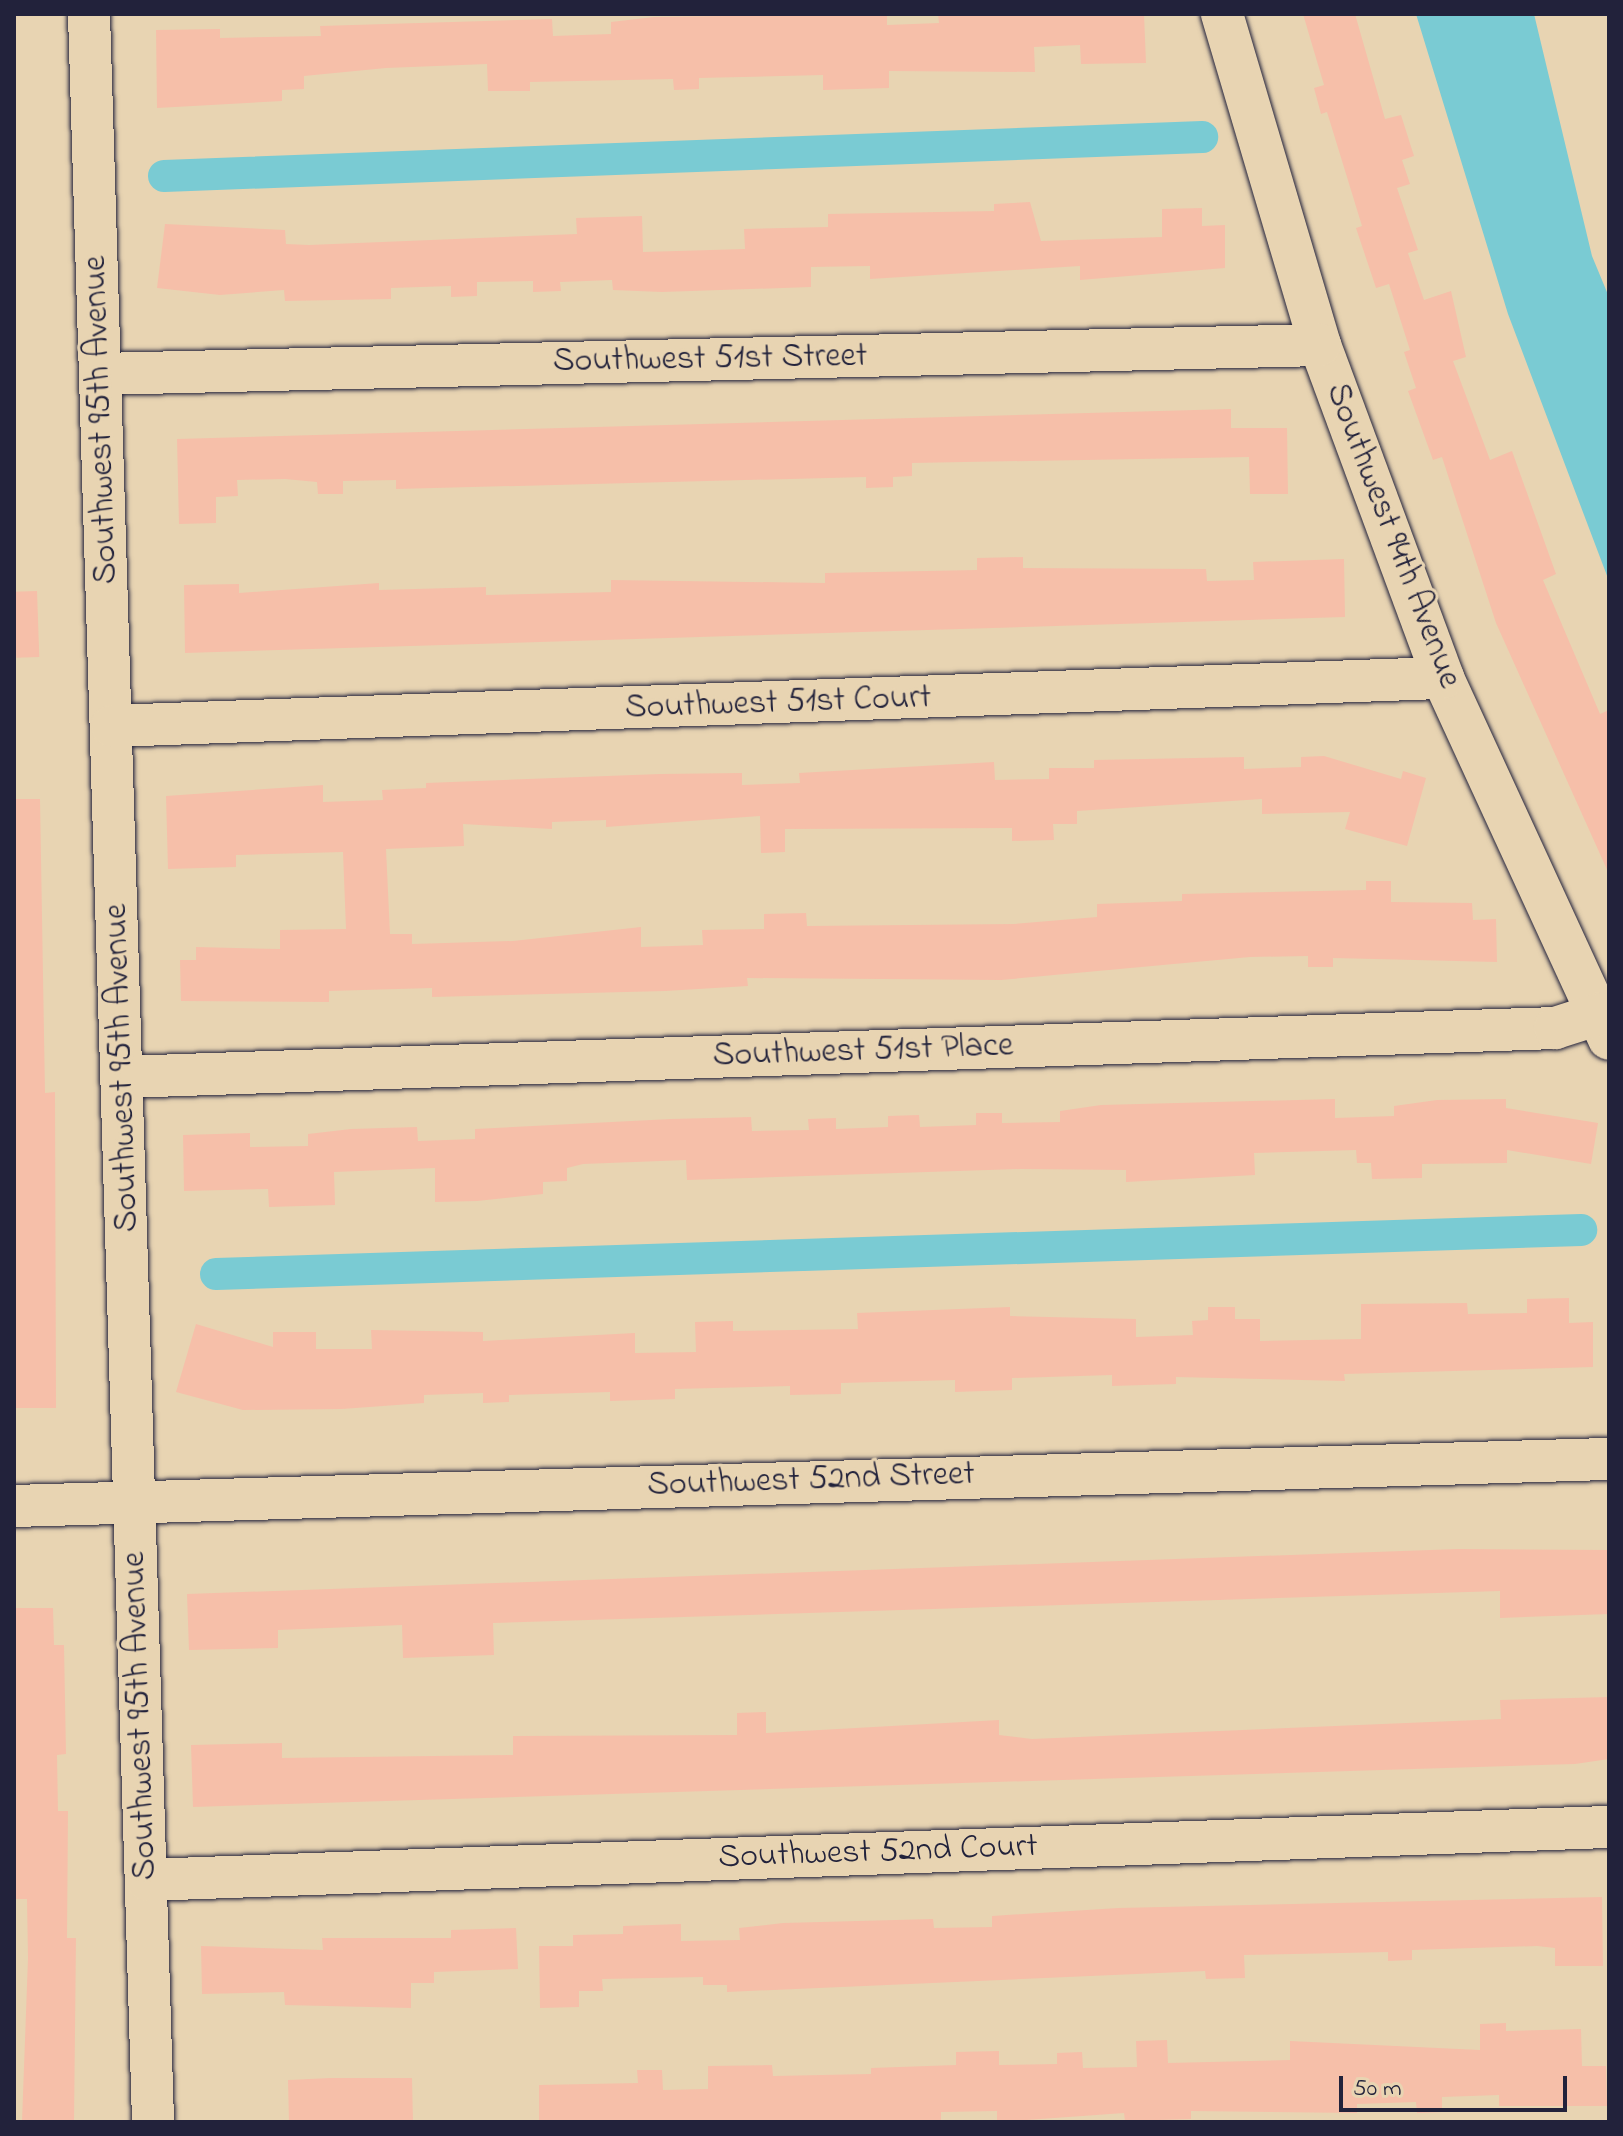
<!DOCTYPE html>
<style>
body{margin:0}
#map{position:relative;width:1623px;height:2136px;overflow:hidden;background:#e8d4b2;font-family:"Indie Flower",sans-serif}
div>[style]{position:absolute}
.water>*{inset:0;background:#7acbd3}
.canal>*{height:32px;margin:-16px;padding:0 16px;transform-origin:16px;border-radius:16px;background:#7acbd3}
.building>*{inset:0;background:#f6bfa9;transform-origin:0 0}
.roads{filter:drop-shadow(0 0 2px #22223b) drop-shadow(0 0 2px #22223b)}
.minor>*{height:42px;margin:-21px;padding:0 21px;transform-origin:21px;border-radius:21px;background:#e8d4b2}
span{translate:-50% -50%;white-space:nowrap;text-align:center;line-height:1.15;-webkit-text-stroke:6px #e8d4b2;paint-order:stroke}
.street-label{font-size:34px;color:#22223b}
.frame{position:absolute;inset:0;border:16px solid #22223b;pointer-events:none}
.scale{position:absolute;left:1339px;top:2076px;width:228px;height:36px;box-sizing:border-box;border:4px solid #22223b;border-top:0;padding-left:10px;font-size:24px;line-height:28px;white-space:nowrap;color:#22223b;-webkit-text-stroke:6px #e8d4b2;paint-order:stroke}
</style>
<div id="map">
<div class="water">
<i style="clip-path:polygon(1416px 14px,1534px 14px,1592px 256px,1609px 297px,1609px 581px,1508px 314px)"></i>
</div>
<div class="canal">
<i style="left:164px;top:176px;width:1039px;rotate:-2.15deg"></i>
<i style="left:216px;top:1274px;width:1366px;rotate:-1.85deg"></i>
</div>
<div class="building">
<i style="clip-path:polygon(887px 14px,887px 25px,939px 23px,938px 14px,1144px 14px,1146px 63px,1081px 64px,1080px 45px,1034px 47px,1035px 72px,889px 71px,889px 88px,823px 90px,823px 75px,699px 78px,699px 89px,674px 90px,673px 79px,530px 82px,530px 91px,488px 91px,487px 64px,386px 68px,304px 76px,304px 89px,282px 90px,282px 101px,157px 108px,156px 30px,220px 29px,220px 38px,321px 36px,320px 26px,552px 19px,553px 36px,611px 34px,611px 22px,654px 17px)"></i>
<i style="clip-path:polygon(1303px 14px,1355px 14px,1385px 119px,1401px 115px,1414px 156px,1402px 160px,1410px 184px,1397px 188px,1418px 250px,1408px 253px,1424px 300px,1451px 291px,1466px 357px,1453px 361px,1490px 460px,1512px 451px,1556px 574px,1543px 580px,1600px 714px,1609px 710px,1609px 874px,1496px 623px,1442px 457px,1433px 460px,1408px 391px,1416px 388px,1404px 352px,1410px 350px,1389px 284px,1376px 288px,1356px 228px,1362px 226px,1327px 112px,1321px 114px,1314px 88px,1324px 85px)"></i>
<i style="clip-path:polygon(1030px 202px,1041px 241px,1162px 237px,1162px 209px,1202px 208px,1202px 226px,1225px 225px,1225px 268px,1080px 280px,1080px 266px,870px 279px,870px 266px,811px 267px,811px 287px,662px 292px,613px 290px,612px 280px,560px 282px,561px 291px,533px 292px,533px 281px,477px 282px,477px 296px,451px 297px,451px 286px,391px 288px,391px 299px,285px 301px,284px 290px,220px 295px,157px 288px,165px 224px,285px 230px,286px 244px,309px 245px,577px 234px,576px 218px,642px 216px,643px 252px,745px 249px,744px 229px,828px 227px,828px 214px,994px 211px,994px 204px)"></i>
<i style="clip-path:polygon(1231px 409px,1231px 428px,1287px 428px,1288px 494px,1250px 494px,1249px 457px,912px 463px,912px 476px,893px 477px,893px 487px,866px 488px,866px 477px,396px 489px,396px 480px,343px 481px,343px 494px,318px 494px,317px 482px,285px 479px,237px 480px,238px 496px,216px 497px,216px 523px,179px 524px,177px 439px)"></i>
<i style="clip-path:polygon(1023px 557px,1023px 568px,1206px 569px,1207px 581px,1254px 580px,1253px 562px,1344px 559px,1345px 617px,185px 653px,184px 585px,239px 584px,239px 593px,379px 583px,379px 590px,486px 587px,486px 595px,611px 592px,611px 580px,825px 583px,825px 573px,977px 570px,977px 558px)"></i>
<i style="left:37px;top:591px;width:66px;height:23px;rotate:88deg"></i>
<i style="clip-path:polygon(1324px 756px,1401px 779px,1403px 771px,1426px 778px,1407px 846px,1345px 829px,1350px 812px,1262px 814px,1262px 799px,1077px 811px,1077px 824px,1053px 824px,1054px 840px,1012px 841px,1012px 828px,785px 829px,785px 852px,761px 853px,760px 816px,606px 827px,606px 820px,552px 822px,552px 829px,463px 824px,464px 846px,386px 849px,390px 934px,412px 934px,412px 944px,513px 941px,641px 927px,641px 947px,703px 945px,702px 930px,764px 929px,764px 914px,806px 913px,807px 926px,1014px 924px,1097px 917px,1097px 904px,1182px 901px,1182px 894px,1366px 890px,1366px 881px,1391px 881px,1391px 902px,1472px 903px,1473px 920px,1496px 919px,1497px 962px,1333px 958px,1333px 967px,1308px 967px,1308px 956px,1250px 957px,1001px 980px,747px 978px,748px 986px,665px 991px,432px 997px,432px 988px,329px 991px,329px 1002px,181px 1001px,180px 960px,196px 960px,196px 947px,280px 949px,280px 930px,346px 929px,343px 852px,236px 855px,236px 867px,168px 869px,166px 796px,323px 785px,323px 802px,383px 800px,382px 790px,426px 788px,426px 783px,660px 774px,742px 773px,742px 785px,800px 783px,799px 773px,994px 762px,995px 780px,1049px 779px,1049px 768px,1094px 768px,1094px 760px,1244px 757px,1244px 769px,1301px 767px,1301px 757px)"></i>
<i style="clip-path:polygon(14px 799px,40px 799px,45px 1093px,55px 1092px,56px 1408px,14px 1408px)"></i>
<i style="clip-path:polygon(1335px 1099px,1335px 1118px,1394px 1116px,1394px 1106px,1437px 1100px,1506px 1099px,1506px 1108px,1598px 1123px,1591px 1164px,1507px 1150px,1507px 1163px,1422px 1164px,1422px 1178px,1372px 1179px,1371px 1163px,1357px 1163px,1356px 1150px,1254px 1153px,1255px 1175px,1126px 1182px,1126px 1170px,1021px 1169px,687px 1180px,686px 1160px,583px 1164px,567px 1168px,567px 1181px,543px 1182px,543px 1194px,477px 1201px,435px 1202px,435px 1168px,334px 1172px,335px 1205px,269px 1207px,268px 1189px,184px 1191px,183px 1135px,250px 1133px,250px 1147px,308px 1146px,308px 1134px,351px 1129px,417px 1127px,418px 1141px,475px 1139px,475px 1129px,671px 1119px,751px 1117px,752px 1131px,809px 1130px,808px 1119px,836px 1118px,836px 1129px,888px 1127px,888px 1116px,919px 1115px,920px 1127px,976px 1125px,976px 1113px,1002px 1113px,1002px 1123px,1060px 1122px,1060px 1111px,1101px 1105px)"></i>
<i style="clip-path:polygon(1569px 1298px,1569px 1323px,1593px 1322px,1593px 1367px,1344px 1374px,1345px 1381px,1176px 1377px,1176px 1384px,1112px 1386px,1112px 1375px,1012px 1378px,1012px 1390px,955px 1392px,955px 1380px,841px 1383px,841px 1394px,790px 1395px,790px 1386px,675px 1389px,675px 1399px,610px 1401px,610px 1392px,509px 1395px,509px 1402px,483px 1403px,483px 1393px,424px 1395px,424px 1403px,342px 1409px,243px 1410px,176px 1392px,196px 1324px,273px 1347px,273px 1332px,316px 1332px,316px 1349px,372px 1349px,371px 1330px,483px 1332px,483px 1341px,635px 1333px,635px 1353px,696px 1352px,695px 1322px,733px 1321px,733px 1331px,858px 1329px,857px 1313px,1010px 1307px,1010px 1316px,1136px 1319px,1136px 1337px,1193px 1335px,1192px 1321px,1208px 1320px,1208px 1307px,1235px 1307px,1235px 1319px,1260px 1319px,1260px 1341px,1361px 1339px,1361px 1304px,1467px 1303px,1468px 1314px,1527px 1313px,1527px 1299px)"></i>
<i style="clip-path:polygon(1458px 1549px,1609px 1550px,1609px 1614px,1500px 1618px,1500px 1591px,493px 1623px,494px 1655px,403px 1658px,402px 1625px,278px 1630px,278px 1648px,189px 1650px,187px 1594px)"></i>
<i style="clip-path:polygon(14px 1608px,53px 1608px,54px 1645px,64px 1645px,66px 1754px,57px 1755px,58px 1811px,68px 1811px,67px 1938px,76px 1938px,74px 2122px,22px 2122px,28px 1958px,27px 1899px,15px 1899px)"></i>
<i style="clip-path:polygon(1609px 1697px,1609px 1759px,1575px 1764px,193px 1807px,191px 1745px,282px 1743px,282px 1758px,513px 1755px,513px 1736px,737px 1735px,737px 1713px,766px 1712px,766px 1733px,999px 1720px,999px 1735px,1032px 1739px,1501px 1719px,1500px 1700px)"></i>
<i style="clip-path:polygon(1602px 1897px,1603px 1966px,1555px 1966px,1555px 1948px,1537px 1946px,1412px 1950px,1412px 1960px,1388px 1961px,1388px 1952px,1244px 1955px,1245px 1978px,1206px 1979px,1205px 1971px,727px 1992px,727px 1985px,703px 1985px,703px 1977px,602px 1979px,603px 1991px,579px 1991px,579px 2007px,540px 2008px,539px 1946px,573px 1946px,573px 1935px,623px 1934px,623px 1926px,681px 1924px,681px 1941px,740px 1940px,739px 1928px,783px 1923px,933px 1919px,934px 1928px,992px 1927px,992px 1916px,1118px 1908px)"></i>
<i style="clip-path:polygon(516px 1928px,518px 1969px,434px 1972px,434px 1983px,411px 1983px,411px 2008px,285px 2005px,284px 1992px,202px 1994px,201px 1946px,323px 1950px,322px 1938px,451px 1938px,451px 1930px)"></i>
<i style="clip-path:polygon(1506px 2023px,1506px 2031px,1581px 2029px,1582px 2066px,1606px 2066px,1607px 2106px,1499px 2106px,1499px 2095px,1442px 2097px,1442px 2112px,1417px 2113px,1416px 2102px,1357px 2104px,1357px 2113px,1191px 2111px,1191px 2119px,1125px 2121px,1124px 2113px,997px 2122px,997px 2111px,941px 2112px,941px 2122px,539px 2122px,539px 2085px,638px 2083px,637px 2070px,662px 2070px,663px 2090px,708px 2089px,708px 2066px,772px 2065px,773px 2076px,871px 2074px,871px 2068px,956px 2065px,956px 2052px,999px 2051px,999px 2065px,1057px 2064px,1057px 2053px,1082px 2052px,1083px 2068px,1137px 2067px,1136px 2041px,1167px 2040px,1168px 2063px,1290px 2060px,1290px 2041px,1480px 2050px,1480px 2024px)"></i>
<i style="clip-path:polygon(331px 2078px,412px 2078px,413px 2122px,289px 2122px,288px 2080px)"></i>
</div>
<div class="roads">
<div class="minor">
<i style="left:89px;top:14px;width:2109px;rotate:88.26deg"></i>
<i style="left:1222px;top:14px;width:345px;rotate:73.5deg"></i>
<i style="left:1320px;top:345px;width:355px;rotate:69.7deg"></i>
<i style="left:1443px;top:678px;width:397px;rotate:65.3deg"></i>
<i style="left:100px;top:374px;width:1220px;rotate:-1.36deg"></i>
<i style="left:112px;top:726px;width:1332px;rotate:-2.07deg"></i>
<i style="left:124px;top:1077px;width:1432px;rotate:-1.96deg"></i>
<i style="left:1555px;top:1028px;width:46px;rotate:-17.7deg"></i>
<i style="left:14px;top:1506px;width:1596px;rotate:-1.69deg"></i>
<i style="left:147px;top:1880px;width:1463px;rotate:-2.08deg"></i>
</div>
</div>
<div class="street-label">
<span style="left:710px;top:360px;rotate:-1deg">Southwest 51st Street</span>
<span style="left:102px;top:420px;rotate:-92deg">Southwest 95th Avenue</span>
<span style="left:1392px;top:536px;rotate:69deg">Southwest 94th Avenue</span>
<span style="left:778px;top:704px;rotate:-2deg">Southwest 51st Court</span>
<span style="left:863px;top:1052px;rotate:-2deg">Southwest 51st Place</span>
<span style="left:123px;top:1068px;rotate:-92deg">Southwest 95th Avenue</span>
<span style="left:811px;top:1481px;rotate:-2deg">Southwest 52nd Street</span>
<span style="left:141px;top:1716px;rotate:-92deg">Southwest 95th Avenue</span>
<span style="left:878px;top:1853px;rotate:-2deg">Southwest 52nd Court</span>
</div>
<div class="frame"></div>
<div class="scale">50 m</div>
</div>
